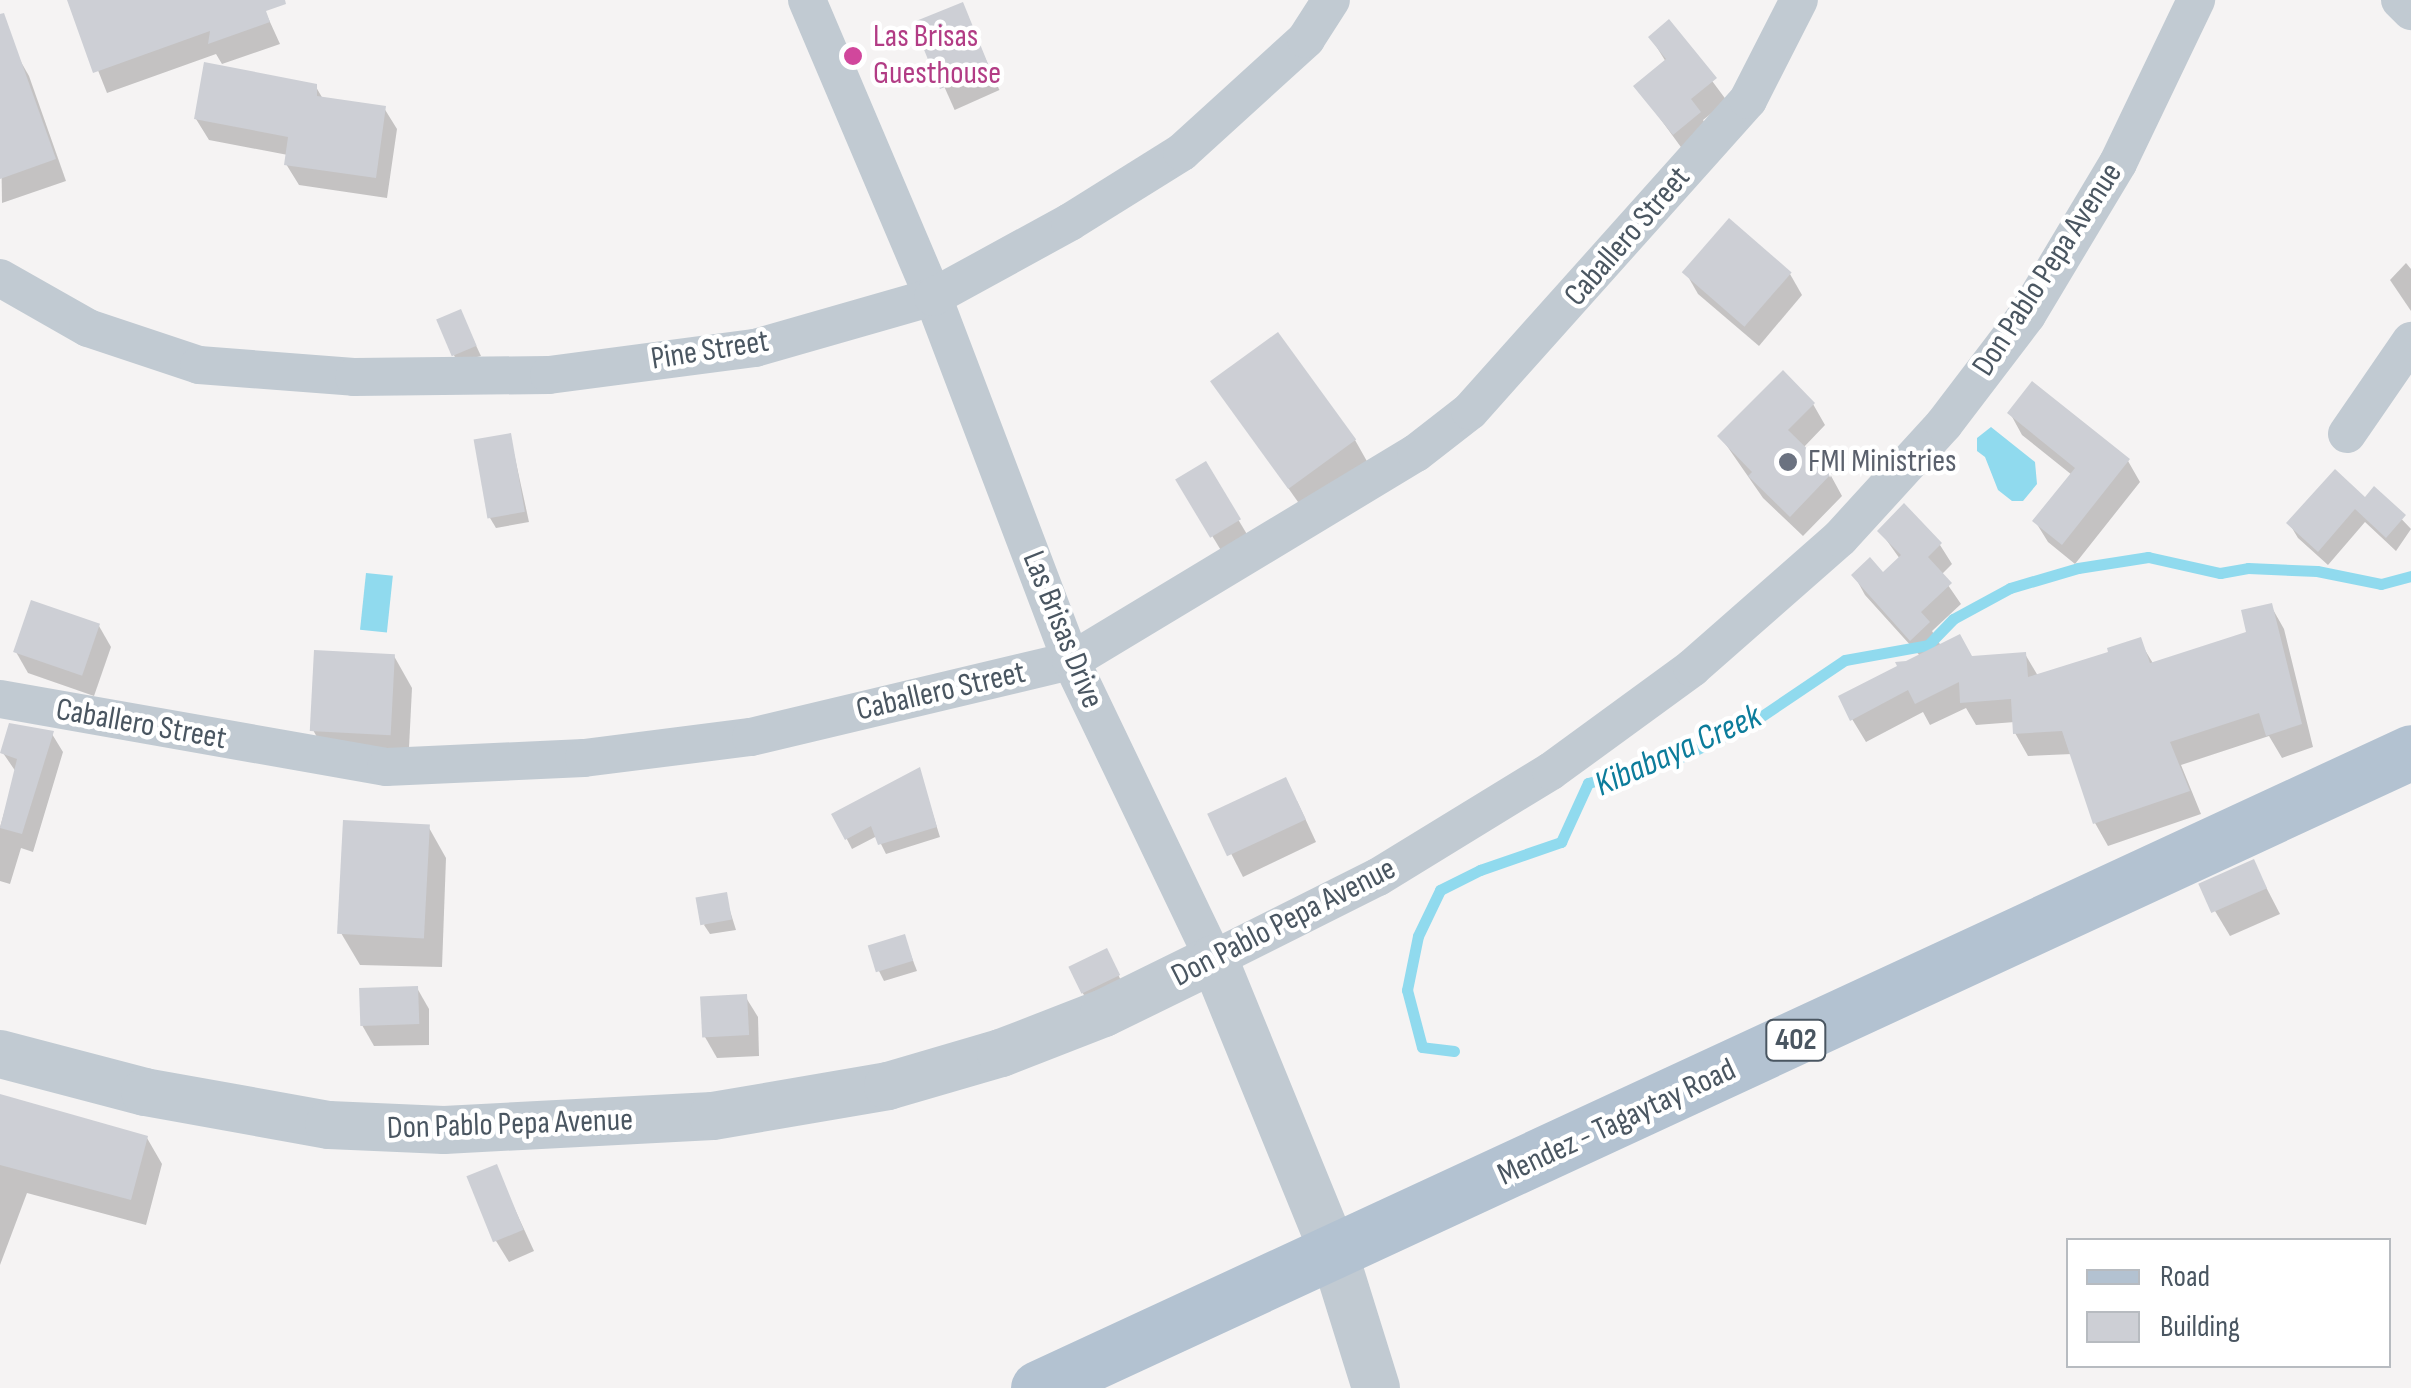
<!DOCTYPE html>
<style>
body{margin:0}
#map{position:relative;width:2411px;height:1388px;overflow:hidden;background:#f5f3f3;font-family:"Sofia Sans Condensed",sans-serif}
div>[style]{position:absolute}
.water>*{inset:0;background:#90daee;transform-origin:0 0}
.shadow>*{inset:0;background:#0003;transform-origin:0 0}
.stream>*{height:11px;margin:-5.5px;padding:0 5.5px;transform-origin:5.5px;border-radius:5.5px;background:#90daee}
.building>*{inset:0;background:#cdcfd5;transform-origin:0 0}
.minor>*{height:38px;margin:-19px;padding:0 19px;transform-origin:19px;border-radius:19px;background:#c1cad2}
.tertiary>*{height:48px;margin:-24px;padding:0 24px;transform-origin:24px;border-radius:24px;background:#c1cad2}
.primary>*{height:55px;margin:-27.5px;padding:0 27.5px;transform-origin:27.5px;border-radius:27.5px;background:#b3c2d1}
.dots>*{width:28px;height:28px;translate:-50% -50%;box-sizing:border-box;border:5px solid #fff;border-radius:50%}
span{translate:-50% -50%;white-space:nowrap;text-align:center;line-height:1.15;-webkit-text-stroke:9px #fff;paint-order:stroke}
.shield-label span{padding:2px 8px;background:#fff;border:2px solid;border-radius:8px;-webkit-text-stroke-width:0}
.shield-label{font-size:30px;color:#4a5661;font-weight:700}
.hotel-label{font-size:32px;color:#b23c85}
.left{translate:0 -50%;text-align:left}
.street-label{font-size:32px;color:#4a5661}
.worship-label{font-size:32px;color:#5b616d}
.water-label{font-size:35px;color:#0c7c9b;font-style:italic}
.legend{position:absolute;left:2066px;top:1238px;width:325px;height:130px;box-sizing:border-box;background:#fff;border:2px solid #b7bbc0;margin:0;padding:12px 18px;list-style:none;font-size:30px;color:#4a5661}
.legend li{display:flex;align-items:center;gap:20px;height:50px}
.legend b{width:50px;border:2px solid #b7bbc0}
</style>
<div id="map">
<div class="water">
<i style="clip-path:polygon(1991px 427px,2035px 462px,2037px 484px,2023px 501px,2012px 501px,1998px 490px,1985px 457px,1977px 451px,1977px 438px)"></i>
<i style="left:366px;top:573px;width:27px;height:57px;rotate:6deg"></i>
</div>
<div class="shadow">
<i style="clip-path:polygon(70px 0,260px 0,280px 44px,222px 64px,216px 54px,107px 93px)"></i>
<i style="left:962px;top:6px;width:92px;height:49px;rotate:66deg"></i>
<i style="clip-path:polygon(1669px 23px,1727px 101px,1703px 120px,1711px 134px,1686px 154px,1637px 87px,1666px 62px,1651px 38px)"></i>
<i style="clip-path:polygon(17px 55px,29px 76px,66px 181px,2px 203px,0 61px)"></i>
<i style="clip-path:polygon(316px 87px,323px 99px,384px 108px,397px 129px,387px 198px,299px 185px,286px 164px,288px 155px,209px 140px,196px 119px)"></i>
<i style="clip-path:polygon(2406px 263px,2411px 269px,2411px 311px,2390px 280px)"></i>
<i style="clip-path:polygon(1686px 273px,1790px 274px,1802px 295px,1759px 346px,1698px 294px)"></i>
<i style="clip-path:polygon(465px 322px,481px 356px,458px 362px,452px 352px)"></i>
<i style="clip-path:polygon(1214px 383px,1355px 440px,1373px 472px,1310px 519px)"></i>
<i style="clip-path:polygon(1813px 404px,1825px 425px,1803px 448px,1830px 474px,1842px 496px,1803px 536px,1763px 498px,1720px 436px)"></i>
<i style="clip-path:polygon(2010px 413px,2128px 461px,2140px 482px,2075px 564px,2048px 542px,2035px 521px,2072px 475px,2022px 435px)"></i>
<i style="clip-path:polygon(510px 435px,529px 522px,496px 528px,490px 518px)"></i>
<i style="clip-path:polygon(1205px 464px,1251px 541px,1225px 557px,1191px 501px)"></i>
<i style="clip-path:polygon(2374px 490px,2411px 529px,2396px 551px,2365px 522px,2328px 565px,2298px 538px,2289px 523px,2365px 500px)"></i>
<i style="clip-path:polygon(1880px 531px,1940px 545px,1952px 564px,1941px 575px,1961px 604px,1932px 631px,1941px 646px,1972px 659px,2025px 654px,2038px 676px,2111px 654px,2139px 640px,2154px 665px,2249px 633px,2271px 606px,2284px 629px,2313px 747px,2282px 758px,2269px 736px,2181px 765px,2201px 814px,2108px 846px,2095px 823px,2072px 754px,2028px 756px,2015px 733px,2015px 722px,1976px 725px,1966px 708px,1930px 725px,1923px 712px,1866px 742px,1852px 719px,1921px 657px,1865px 595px,1854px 575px,1883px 575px,1900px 559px)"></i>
<i style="clip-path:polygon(99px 626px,111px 647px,94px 696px,28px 673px,16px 652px)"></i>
<i style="clip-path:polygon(394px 656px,412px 688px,408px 768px,331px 762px,313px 730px)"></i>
<i style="clip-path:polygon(52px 734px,63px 752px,33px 852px,21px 848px,10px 884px,0 881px,0 827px,16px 772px,3px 753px)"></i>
<i style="clip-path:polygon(919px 770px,940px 837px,886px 854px,877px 836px,852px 849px,835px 816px)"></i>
<i style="clip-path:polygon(1297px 801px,1316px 842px,1243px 877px,1212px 816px)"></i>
<i style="clip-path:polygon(428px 826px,446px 858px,442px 967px,360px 965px,341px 933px)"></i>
<i style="clip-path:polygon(2253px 862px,2280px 914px,2230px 936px,2215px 911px)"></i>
<i style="clip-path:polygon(725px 895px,736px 930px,710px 934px,704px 925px)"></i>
<i style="clip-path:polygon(904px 937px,917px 971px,884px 981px,879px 971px)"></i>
<i style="clip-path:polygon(1112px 961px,1123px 985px,1088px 1001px,1082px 992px)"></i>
<i style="clip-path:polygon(417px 988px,429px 1009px,429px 1045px,374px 1046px,362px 1025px)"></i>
<i style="clip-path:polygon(745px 996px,758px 1017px,759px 1056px,717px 1058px,705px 1037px)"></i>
<i style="clip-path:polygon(0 1096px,147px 1138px,162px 1164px,146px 1225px,27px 1193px,0 1265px)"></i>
<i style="clip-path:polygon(496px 1168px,534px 1251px,509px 1262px,496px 1241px)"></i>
</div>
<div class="stream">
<i style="left:1454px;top:1051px;width:32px;rotate:-173deg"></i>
<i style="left:1422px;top:1047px;width:59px;rotate:-104.7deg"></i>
<i style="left:1407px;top:990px;width:55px;rotate:-78.5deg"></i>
<i style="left:1418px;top:936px;width:51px;rotate:-64.4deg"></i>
<i style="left:1440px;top:890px;width:45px;rotate:-26.6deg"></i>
<i style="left:1480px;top:870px;width:86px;rotate:-19.1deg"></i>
<i style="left:1561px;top:842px;width:65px;rotate:-65.4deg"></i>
<i style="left:1588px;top:783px;width:90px;rotate:-14.8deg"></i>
<i style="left:1675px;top:760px;width:87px;rotate:-26deg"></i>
<i style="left:1753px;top:722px;width:111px;rotate:-34deg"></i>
<i style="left:1845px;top:660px;width:84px;rotate:-10.2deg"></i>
<i style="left:1928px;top:645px;width:36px;rotate:-46deg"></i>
<i style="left:1953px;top:619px;width:65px;rotate:-28.5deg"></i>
<i style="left:2010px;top:588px;width:71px;rotate:-16.4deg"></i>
<i style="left:2078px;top:568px;width:71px;rotate:-8.9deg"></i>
<i style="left:2148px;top:557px;width:74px;rotate:12.5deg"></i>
<i style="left:2220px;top:573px;width:28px;rotate:-10deg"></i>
<i style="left:2248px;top:568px;width:69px;rotate:2.5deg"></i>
<i style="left:2317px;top:571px;width:65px;rotate:11.5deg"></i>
<i style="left:2381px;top:584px;width:31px;rotate:-15deg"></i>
</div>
<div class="building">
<i style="clip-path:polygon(67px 0,285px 0,286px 4px,266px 11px,270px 22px,208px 44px,210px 31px,93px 73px)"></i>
<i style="left:963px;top:2px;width:72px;height:54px;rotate:68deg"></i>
<i style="clip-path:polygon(4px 13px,56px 159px,0 179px,0 14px)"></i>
<i style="clip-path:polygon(1669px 19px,1717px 78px,1691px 99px,1701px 112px,1673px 135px,1633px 86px,1666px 59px,1648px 37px)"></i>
<i style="clip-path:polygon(204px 62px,317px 84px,317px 96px,386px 106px,376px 178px,284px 165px,288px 137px,194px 119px)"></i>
<i style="left:1729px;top:218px;width:83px;height:72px;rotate:41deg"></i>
<i style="left:461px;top:309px;width:40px;height:27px;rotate:67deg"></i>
<i style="left:1278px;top:332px;width:133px;height:84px;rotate:54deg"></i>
<i style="clip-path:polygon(1783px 370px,1815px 403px,1788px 430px,1832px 473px,1790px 517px,1748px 476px,1752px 472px,1717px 436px)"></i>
<i style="clip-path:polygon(2032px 381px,2130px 459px,2062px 545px,2032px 521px,2075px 468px,2007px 413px)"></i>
<i style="left:511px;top:433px;width:80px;height:38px;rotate:80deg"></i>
<i style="left:1206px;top:461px;width:68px;height:36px;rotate:59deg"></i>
<i style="clip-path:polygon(2335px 469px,2365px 497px,2374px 486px,2406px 515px,2386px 538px,2355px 509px,2318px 552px,2286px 523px)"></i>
<i style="clip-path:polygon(1904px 503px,1942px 543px,1928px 557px,1952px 583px,1921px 612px,1930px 622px,1910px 641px,1851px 575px,1870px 557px,1883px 572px,1901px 555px,1877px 531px)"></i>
<i style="left:31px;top:600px;width:73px;height:55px;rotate:19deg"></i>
<i style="clip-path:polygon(2272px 603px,2302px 724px,2266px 736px,2259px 713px,2170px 742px,2190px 791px,2093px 824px,2062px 731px,2013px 734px,2011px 699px,1960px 703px,1959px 682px,1915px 704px,1908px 690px,1850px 721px,1838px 696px,1897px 666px,1895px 662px,1906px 661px,1960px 634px,1972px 656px,2026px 652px,2028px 677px,2108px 652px,2107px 648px,2141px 637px,2150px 663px,2246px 632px,2241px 610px)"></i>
<i style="left:314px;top:650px;width:81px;height:81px;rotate:3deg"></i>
<i style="clip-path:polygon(9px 723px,54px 731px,22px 834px,0 828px,17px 759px,0 753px)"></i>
<i style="clip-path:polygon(920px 767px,937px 827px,878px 845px,871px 826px,845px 840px,831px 814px)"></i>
<i style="left:1286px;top:777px;width:47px;height:87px;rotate:65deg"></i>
<i style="left:343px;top:820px;width:87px;height:114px;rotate:3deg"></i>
<i style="left:2254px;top:859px;width:32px;height:61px;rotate:66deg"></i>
<i style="left:727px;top:892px;width:28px;height:32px;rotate:80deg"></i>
<i style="left:905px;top:934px;width:28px;height:39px;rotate:73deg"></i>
<i style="left:1107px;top:948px;width:30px;height:43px;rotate:64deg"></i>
<i style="left:418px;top:986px;width:38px;height:59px;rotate:88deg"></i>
<i style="left:747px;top:994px;width:41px;height:47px;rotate:87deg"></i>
<i style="clip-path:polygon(0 1094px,148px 1136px,131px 1200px,0 1165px)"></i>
<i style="left:497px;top:1164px;width:71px;height:33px;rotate:68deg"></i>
</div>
<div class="minor">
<i style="left:807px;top:0;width:323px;rotate:67deg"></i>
<i style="left:933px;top:297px;width:389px;rotate:69.2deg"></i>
<i style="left:1071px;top:661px;width:331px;rotate:64.4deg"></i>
<i style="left:1214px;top:959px;width:183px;rotate:-26.6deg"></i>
<i style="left:1378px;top:877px;width:203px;rotate:-31.5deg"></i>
<i style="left:1551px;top:771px;width:175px;rotate:-36.1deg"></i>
<i style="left:1692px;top:668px;width:197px;rotate:-41.3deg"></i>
<i style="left:1840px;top:538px;width:154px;rotate:-47.6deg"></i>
<i style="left:1944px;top:424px;width:137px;rotate:-52.7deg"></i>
<i style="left:2027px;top:315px;width:177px;rotate:-59.1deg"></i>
<i style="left:2118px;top:163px;width:181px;rotate:-64.4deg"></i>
<i style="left:2400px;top:0;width:16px;rotate:45deg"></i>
<i style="left:0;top:278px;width:101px;rotate:29.6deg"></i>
<i style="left:88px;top:328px;width:117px;rotate:18.4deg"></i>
<i style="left:199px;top:365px;width:155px;rotate:4.4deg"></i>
<i style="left:354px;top:377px;width:195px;rotate:-0.6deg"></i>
<i style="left:549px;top:375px;width:208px;rotate:-7.5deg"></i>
<i style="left:755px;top:348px;width:185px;rotate:-16deg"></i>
<i style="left:933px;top:297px;width:156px;rotate:-28.7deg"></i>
<i style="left:1070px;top:222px;width:132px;rotate:-32deg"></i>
<i style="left:1182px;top:152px;width:168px;rotate:-42.3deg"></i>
<i style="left:1306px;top:39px;width:46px;rotate:-57.3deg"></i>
<i style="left:2347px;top:434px;width:113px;rotate:-55.5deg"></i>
<i style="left:0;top:699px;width:392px;rotate:10deg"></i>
<i style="left:386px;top:767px;width:198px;rotate:-2.6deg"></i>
<i style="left:584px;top:758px;width:168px;rotate:-7.2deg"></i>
<i style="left:751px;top:737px;width:329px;rotate:-13.4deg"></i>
<i style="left:1071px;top:661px;width:403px;rotate:-31.1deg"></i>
<i style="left:1416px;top:453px;width:68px;rotate:-37.9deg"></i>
<i style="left:1470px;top:411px;width:417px;rotate:-48.2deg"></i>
<i style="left:1748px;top:100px;width:112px;rotate:-63deg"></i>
</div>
<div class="tertiary">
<i style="left:0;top:1054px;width:150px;rotate:14.7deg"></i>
<i style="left:145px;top:1092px;width:187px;rotate:10.2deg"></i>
<i style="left:329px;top:1125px;width:115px;rotate:2.5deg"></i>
<i style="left:444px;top:1130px;width:269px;rotate:-3deg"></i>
<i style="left:713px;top:1116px;width:178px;rotate:-9.7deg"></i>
<i style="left:888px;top:1086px;width:118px;rotate:-16.3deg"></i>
<i style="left:1001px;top:1053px;width:110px;rotate:-21.2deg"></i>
<i style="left:1104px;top:1013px;width:123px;rotate:-26.1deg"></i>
<i style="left:1214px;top:959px;width:318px;rotate:67.8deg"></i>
<i style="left:1334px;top:1253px;width:141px;rotate:72.7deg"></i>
</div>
<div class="primary">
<i style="left:1038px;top:1388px;width:1513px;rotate:-24.85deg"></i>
</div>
<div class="dots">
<i style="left:853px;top:56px;background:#d1479c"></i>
<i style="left:1788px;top:462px;background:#6b7280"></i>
</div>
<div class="shield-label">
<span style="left:1796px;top:1040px">402</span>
</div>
<div class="hotel-label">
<span class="left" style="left:873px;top:56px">Las Brisas<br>Guesthouse</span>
</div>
<div class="street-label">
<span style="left:1628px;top:237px;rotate:-49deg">Caballero Street</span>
<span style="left:2048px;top:270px;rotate:-57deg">Don Pablo Pepa Avenue</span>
<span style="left:710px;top:351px;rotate:-9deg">Pine Street</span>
<span style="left:1062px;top:630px;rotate:68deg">Las Brisas Drive</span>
<span style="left:941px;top:692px;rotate:-13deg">Caballero Street</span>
<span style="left:141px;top:725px;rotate:10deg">Caballero Street</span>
<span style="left:1284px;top:923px;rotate:-27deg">Don Pablo Pepa Avenue</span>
<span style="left:1617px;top:1123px;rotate:-25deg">Mendez - Tagaytay Road</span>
<span style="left:510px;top:1125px;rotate:-2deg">Don Pablo Pepa Avenue</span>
</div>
<div class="worship-label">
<span class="left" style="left:1808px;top:462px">FMI Ministries</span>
</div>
<div class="water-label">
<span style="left:1678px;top:751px;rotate:-24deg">Kibabaya Creek</span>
</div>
<ul class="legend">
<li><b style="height:12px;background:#b3c2d1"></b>Road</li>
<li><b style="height:28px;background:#cdcfd5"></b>Building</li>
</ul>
</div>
